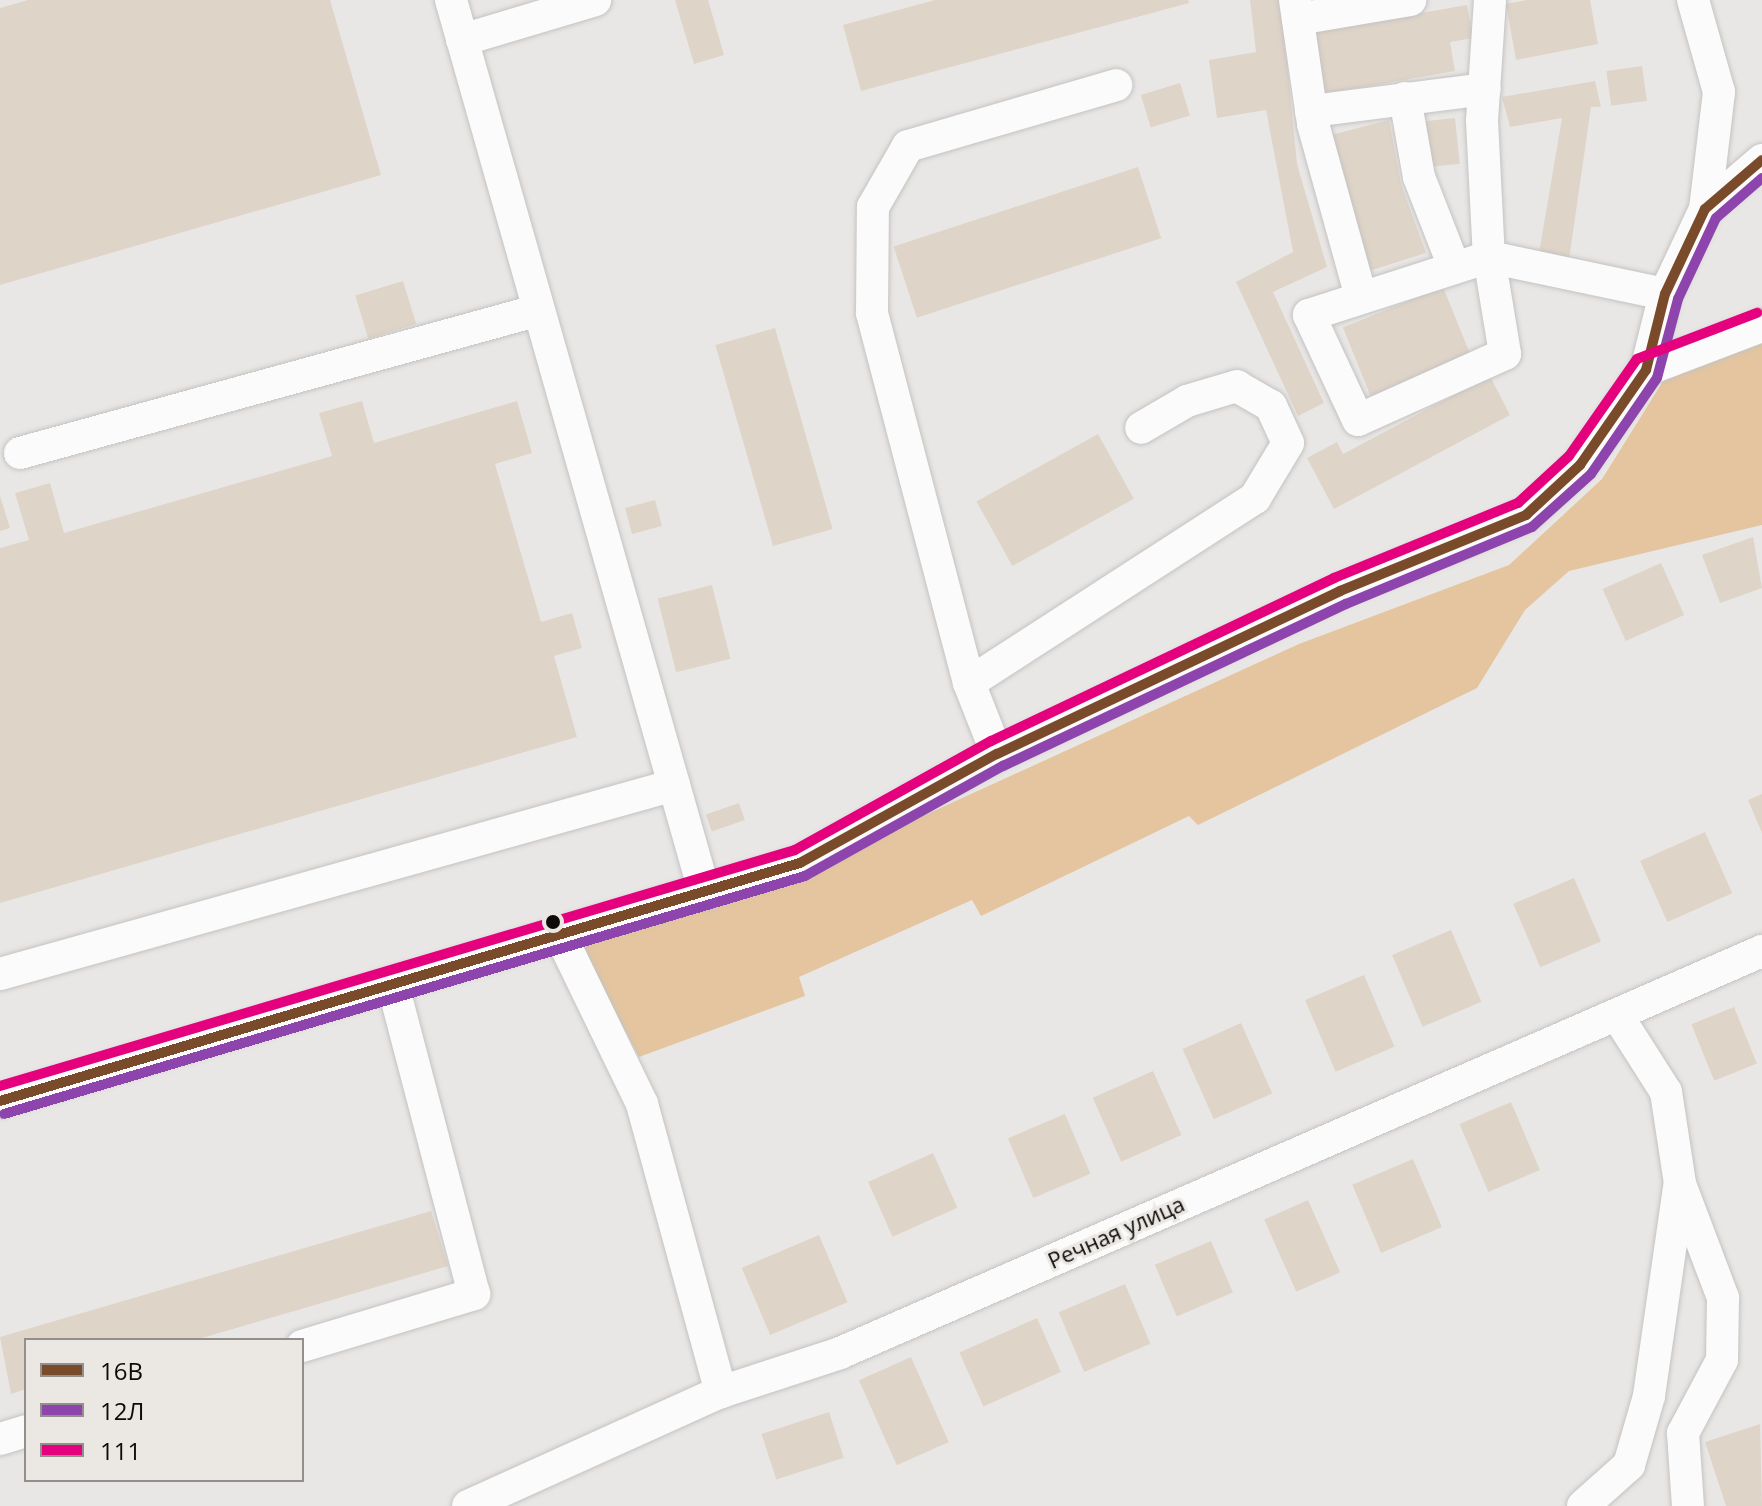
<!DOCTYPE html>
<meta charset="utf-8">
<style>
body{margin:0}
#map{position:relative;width:1762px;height:1506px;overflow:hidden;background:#e9e7e5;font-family:"Open Sans",sans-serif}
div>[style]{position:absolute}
.green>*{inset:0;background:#e4c59f}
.building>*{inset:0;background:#dfd4c8;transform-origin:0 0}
.roads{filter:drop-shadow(0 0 2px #c4c3c2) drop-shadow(0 0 2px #c4c3c2)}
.minor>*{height:32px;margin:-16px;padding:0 16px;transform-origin:16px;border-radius:16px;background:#fcfbfb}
.bus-1>*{height:10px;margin:-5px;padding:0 5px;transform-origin:5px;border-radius:5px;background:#7a4b2a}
.bus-2>*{height:10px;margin:-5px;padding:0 5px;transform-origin:5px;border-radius:5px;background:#8e44ad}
.bus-3>*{height:10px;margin:-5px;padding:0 5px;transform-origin:5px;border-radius:5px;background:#e5007d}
.dots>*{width:22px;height:22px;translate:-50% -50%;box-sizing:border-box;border:4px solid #ebe7e3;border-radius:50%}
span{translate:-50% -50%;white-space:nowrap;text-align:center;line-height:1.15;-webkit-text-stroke:6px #ebe7e3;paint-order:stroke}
.street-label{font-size:22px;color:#0c0b0a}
.legend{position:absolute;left:24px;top:1338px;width:280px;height:144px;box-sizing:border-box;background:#ebe7e3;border:2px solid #928f8c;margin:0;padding:10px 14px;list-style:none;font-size:24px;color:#0c0b0a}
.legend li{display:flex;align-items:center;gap:16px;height:40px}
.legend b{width:40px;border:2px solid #928f8c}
</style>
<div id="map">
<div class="green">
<i style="clip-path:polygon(1762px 341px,1762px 525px,1569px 571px,1525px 610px,1477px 688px,1198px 825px,1189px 816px,981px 916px,972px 900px,799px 977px,805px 996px,639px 1057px,579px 944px,803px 871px,1299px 644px,1509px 565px,1602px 479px,1667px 375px)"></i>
</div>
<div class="building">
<i style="clip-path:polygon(28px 0,330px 0,381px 175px,0 285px,0 8px)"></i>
<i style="clip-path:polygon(675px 0,708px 0,724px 55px,694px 64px)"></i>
<i style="clip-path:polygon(935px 0,1188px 0,1189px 3px,861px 91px,843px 25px)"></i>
<i style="clip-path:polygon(1250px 0,1281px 0,1297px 164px,1327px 267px,1273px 292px,1324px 403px,1298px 416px,1236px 282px,1293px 252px,1266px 110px,1217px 118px,1209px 60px,1256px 52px)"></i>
<i style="clip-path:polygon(1527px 0,1590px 0,1598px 44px,1516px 60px,1506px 4px)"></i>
<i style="clip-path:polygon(1467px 5px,1473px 38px,1450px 42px,1455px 71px,1324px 94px,1312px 32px)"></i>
<i style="left:1642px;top:66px;width:35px;height:36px;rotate:82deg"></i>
<i style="clip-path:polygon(1595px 81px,1601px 107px,1591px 107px,1569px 260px,1539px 253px,1562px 118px,1510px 127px,1502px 97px)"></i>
<i style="left:1180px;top:83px;width:34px;height:41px;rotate:73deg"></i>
<i style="left:1455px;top:118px;width:46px;height:31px;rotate:84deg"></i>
<i style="clip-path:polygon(1389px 120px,1401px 184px,1426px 253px,1369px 271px,1331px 135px)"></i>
<i style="left:1138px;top:167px;width:75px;height:257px;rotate:72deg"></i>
<i style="left:403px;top:281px;width:45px;height:50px;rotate:73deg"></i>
<i style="left:1443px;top:287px;width:74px;height:108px;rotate:68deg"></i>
<i style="left:775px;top:328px;width:209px;height:62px;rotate:74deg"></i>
<i style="clip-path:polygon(1490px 376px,1510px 415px,1334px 509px,1307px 458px,1337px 442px,1343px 454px)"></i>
<i style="clip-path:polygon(362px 401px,374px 443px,517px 401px,532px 453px,495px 464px,541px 622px,572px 613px,582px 648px,554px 656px,577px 737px,0 903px,0 548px,29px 540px,15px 493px,50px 483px,64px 533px,332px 456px,319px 413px)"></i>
<i style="left:1098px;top:434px;width:74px;height:139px;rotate:61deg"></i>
<i style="clip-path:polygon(0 496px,10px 528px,0 531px)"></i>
<i style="left:655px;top:500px;width:27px;height:31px;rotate:75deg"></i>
<i style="clip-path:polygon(1753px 537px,1762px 588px,1720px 603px,1702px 555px)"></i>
<i style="left:1661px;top:563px;width:57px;height:64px;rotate:66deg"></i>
<i style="left:712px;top:585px;width:76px;height:56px;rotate:76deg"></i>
<i style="clip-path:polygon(1762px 794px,1762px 833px,1748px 800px)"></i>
<i style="left:739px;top:803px;width:18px;height:35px;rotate:71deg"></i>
<i style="left:1705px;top:832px;width:67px;height:71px;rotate:66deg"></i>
<i style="left:1574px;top:878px;width:69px;height:66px;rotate:67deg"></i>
<i style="left:1451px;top:930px;width:78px;height:64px;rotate:67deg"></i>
<i style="left:1364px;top:975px;width:78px;height:64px;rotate:67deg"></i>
<i style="left:1734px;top:1007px;width:61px;height:46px;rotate:68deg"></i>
<i style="left:1241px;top:1023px;width:77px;height:64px;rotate:66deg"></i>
<i style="left:1153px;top:1071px;width:70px;height:66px;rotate:66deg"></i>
<i style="left:1511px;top:1102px;width:74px;height:56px;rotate:67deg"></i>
<i style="left:1065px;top:1114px;width:65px;height:62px;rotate:67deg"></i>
<i style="left:933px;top:1153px;width:60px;height:71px;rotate:66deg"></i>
<i style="left:1413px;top:1159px;width:74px;height:66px;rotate:67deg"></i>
<i style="left:1308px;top:1200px;width:79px;height:48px;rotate:66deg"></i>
<i style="clip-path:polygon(431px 1211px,448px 1266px,195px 1340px,26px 1340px,26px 1389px,11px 1394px,0 1337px)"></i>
<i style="left:819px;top:1235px;width:73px;height:84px;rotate:67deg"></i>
<i style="left:1211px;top:1241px;width:56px;height:61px;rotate:67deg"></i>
<i style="left:1125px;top:1284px;width:65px;height:72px;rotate:67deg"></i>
<i style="left:1037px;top:1318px;width:59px;height:85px;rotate:66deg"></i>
<i style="left:911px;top:1357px;width:93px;height:57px;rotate:66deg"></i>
<i style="left:829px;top:1412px;width:48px;height:71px;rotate:72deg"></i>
<i style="clip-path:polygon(1760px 1424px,1762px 1506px,1726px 1506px,1705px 1442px)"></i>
</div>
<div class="roads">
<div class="minor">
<i style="left:451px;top:0;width:929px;rotate:74.14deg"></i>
<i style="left:1295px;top:0;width:125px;rotate:81.7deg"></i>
<i style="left:1313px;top:124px;width:176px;rotate:74.5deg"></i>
<i style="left:1490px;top:0;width:121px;rotate:93.8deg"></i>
<i style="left:1482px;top:121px;width:136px;rotate:87.1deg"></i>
<i style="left:1489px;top:257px;width:180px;rotate:11.9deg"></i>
<i style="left:1693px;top:0;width:96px;rotate:74.2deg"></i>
<i style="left:1719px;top:92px;width:118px;rotate:96.8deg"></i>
<i style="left:1298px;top:19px;width:114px;rotate:-9.6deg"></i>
<i style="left:462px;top:40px;width:139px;rotate:-16.7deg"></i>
<i style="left:1405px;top:98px;width:80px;rotate:80deg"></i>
<i style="left:1419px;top:177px;width:97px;rotate:68.7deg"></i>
<i style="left:1311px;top:111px;width:175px;rotate:-7.2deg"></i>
<i style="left:1489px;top:257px;width:98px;rotate:80.6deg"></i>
<i style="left:1505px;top:354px;width:161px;rotate:155.8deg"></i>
<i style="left:1358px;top:420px;width:116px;rotate:-115deg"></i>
<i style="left:1309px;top:315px;width:189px;rotate:-17.9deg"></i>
<i style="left:1646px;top:370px;width:78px;rotate:-76deg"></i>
<i style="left:1665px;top:294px;width:94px;rotate:-64.8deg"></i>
<i style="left:1705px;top:209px;width:75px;rotate:-40.7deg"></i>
<i style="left:20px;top:453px;width:538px;rotate:-15.4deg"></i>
<i style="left:969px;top:683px;width:341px;rotate:-32.9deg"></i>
<i style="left:1255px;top:498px;width:64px;rotate:-59deg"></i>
<i style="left:1288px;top:443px;width:41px;rotate:-114.7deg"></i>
<i style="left:1271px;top:406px;width:39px;rotate:-150deg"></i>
<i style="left:1237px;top:386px;width:52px;rotate:163.3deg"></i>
<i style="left:1187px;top:401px;width:53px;rotate:149.6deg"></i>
<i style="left:997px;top:754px;width:76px;rotate:-111.5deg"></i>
<i style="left:969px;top:683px;width:383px;rotate:-104.7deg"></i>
<i style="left:872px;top:313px;width:106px;rotate:-89.5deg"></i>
<i style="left:873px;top:207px;width:70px;rotate:-60.2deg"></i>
<i style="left:908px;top:146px;width:217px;rotate:-16.3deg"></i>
<i style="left:562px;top:939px;width:183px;rotate:64.1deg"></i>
<i style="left:642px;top:1104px;width:299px;rotate:74.7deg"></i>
<i style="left:0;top:974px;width:700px;rotate:-15.66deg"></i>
<i style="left:1617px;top:1015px;width:91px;rotate:57.5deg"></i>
<i style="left:1666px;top:1092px;width:93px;rotate:81.3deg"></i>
<i style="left:1680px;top:1184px;width:122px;rotate:69.3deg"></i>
<i style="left:1723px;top:1298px;width:62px;rotate:90.9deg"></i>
<i style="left:1722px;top:1360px;width:83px;rotate:118.1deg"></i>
<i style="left:1683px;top:1433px;width:73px;rotate:86.1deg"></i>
<i style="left:0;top:1101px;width:835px;rotate:-16.57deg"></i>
<i style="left:800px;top:863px;width:225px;rotate:-29deg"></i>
<i style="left:997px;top:754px;width:380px;rotate:-25.4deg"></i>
<i style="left:1340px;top:591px;width:201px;rotate:-22.2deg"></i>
<i style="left:1526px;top:515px;width:74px;rotate:-42.8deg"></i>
<i style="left:1580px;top:465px;width:116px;rotate:-55.2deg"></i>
<i style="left:1646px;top:370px;width:124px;rotate:-20.8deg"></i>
<i style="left:302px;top:1346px;width:180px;rotate:-16.8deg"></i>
<i style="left:474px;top:1294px;width:319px;rotate:-104.7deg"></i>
<i style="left:0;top:1439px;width:27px;rotate:-17deg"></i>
<i style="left:468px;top:1506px;width:277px;rotate:-24.3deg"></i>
<i style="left:721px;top:1392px;width:125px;rotate:-18.1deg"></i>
<i style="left:840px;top:1353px;width:1006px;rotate:-23.56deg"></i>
<i style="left:1583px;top:1506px;width:62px;rotate:-41.7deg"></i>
<i style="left:1629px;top:1465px;width:72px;rotate:-73.8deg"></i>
<i style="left:1649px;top:1396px;width:211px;rotate:-81.8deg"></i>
</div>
</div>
<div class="bus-1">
<i style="left:0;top:1101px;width:835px;rotate:-16.57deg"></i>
<i style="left:800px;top:863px;width:225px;rotate:-29deg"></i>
<i style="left:997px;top:754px;width:380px;rotate:-25.4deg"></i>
<i style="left:1340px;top:591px;width:201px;rotate:-22.2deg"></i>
<i style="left:1526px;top:515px;width:74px;rotate:-42.8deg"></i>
<i style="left:1580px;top:465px;width:116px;rotate:-55.2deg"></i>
<i style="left:1646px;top:370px;width:78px;rotate:-76deg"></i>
<i style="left:1665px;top:294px;width:94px;rotate:-64.8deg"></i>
<i style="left:1705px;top:209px;width:75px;rotate:-40.7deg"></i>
</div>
<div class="bus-2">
<i style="left:4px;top:1114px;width:836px;rotate:-16.55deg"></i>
<i style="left:805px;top:876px;width:227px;rotate:-29.1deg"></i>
<i style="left:1003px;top:766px;width:379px;rotate:-25.3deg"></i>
<i style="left:1346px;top:604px;width:201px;rotate:-22.5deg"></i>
<i style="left:1532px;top:527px;width:79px;rotate:-41.9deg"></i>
<i style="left:1591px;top:474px;width:116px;rotate:-55.5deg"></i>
<i style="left:1657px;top:378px;width:82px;rotate:-75.1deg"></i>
<i style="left:1678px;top:299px;width:89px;rotate:-64.9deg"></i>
<i style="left:1716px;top:218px;width:61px;rotate:-41deg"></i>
</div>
<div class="bus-3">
<i style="left:0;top:1086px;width:829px;rotate:-16.53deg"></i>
<i style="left:795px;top:850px;width:224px;rotate:-29.1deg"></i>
<i style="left:991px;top:741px;width:380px;rotate:-25.4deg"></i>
<i style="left:1334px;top:578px;width:199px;rotate:-22.2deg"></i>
<i style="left:1518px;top:503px;width:69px;rotate:-42.7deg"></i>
<i style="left:1569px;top:456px;width:118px;rotate:-55deg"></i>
<i style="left:1637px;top:359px;width:129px;rotate:-21deg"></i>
</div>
<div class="dots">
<i style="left:553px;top:922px;background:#0c0b0a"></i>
</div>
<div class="street-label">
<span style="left:1116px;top:1232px;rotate:-24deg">Речная улица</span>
</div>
<ul class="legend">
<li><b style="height:10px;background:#7a4b2a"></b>16В</li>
<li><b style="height:10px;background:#8e44ad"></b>12Л</li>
<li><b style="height:10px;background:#e5007d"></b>111</li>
</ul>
</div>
